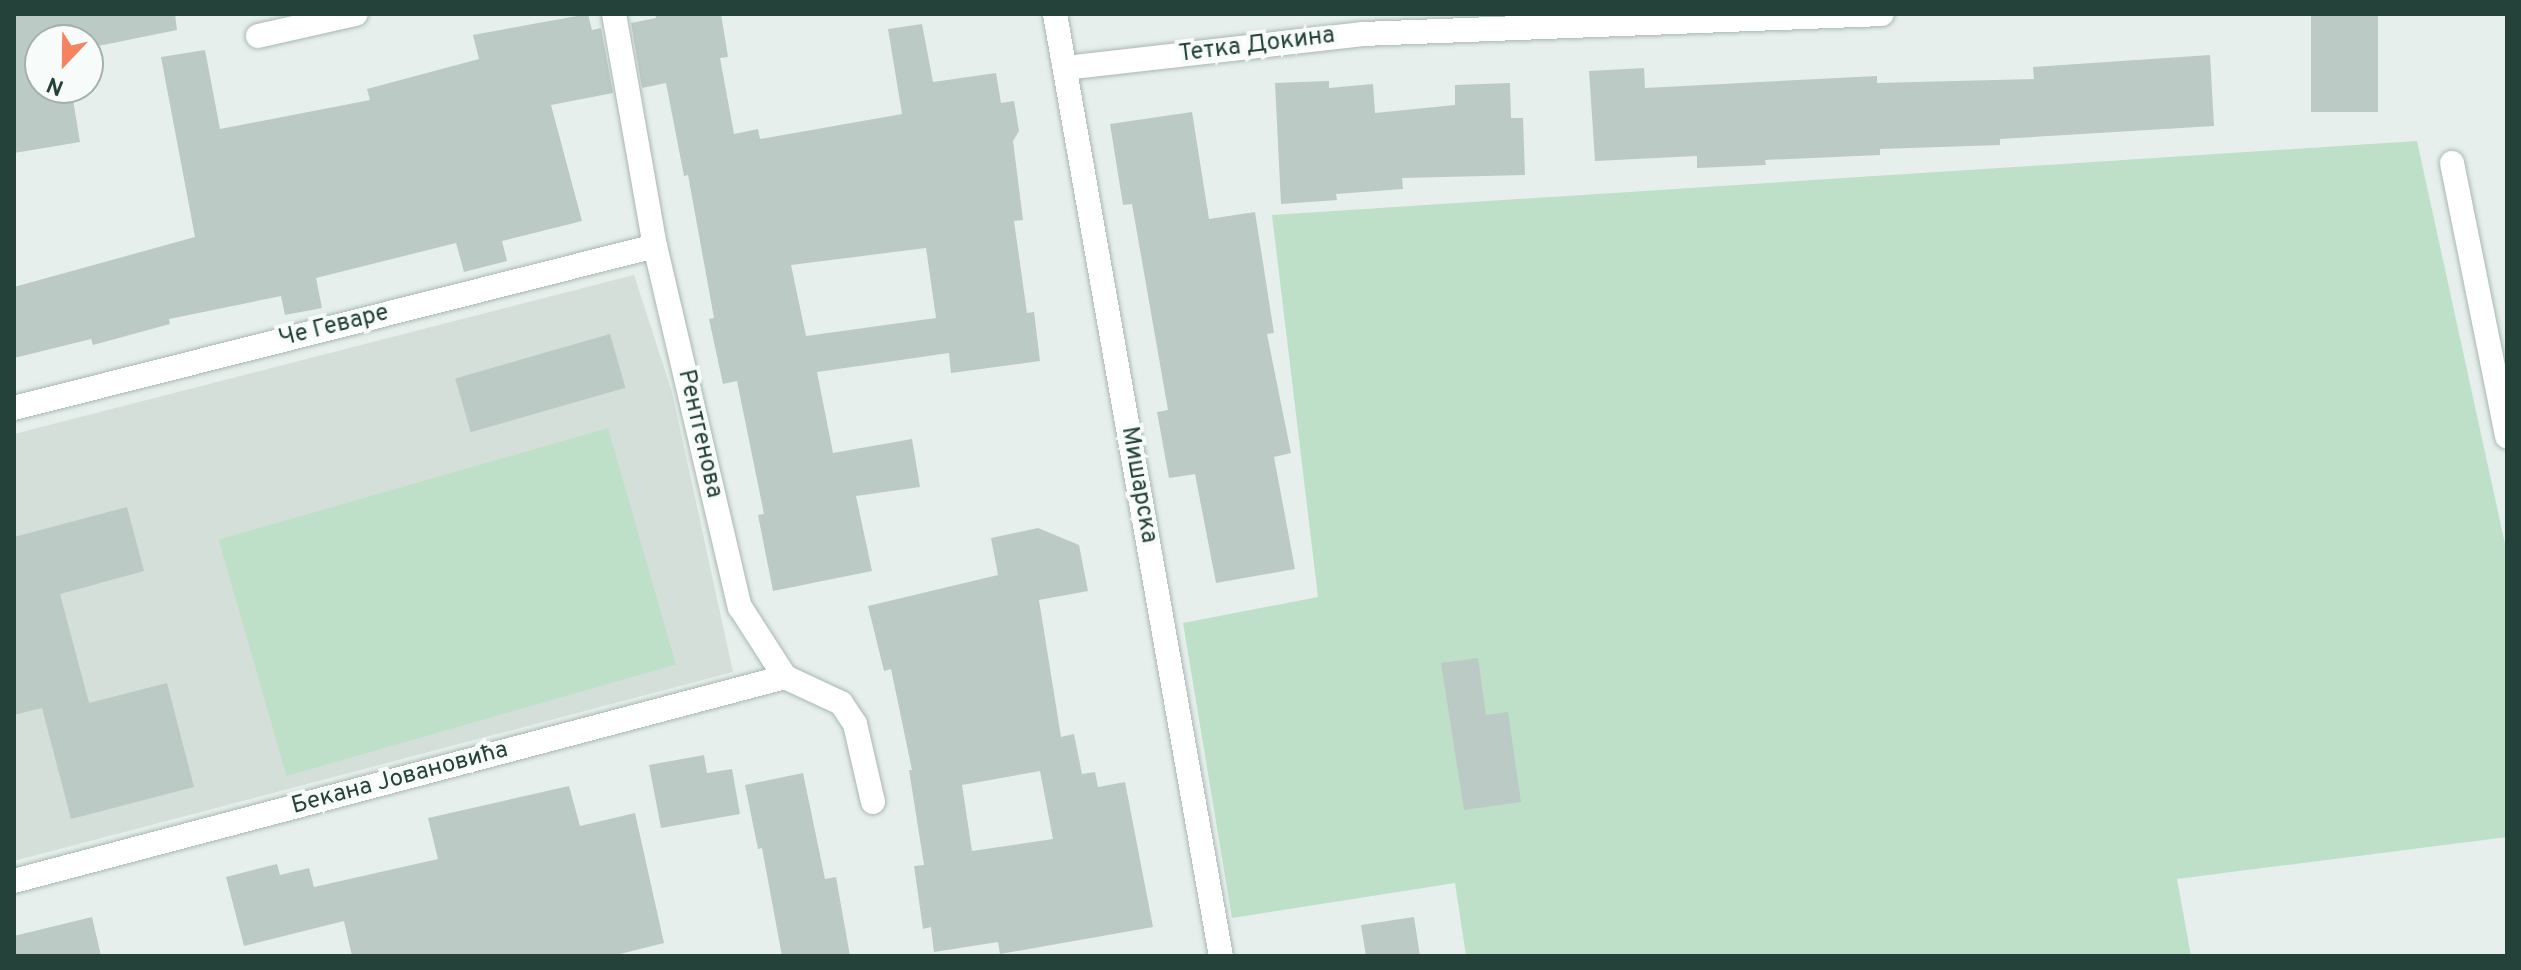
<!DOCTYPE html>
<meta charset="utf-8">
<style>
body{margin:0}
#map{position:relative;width:2521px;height:970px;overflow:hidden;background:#e6efeb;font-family:Overpass,sans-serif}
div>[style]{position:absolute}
.built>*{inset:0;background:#d4dfda}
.green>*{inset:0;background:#bfe0c8;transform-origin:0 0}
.building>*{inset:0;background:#bbcac4;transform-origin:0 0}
.roads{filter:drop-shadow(0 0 2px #a8b8b2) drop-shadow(0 0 2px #a8b8b2)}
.minor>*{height:24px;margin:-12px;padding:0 12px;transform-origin:12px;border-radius:12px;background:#fff}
span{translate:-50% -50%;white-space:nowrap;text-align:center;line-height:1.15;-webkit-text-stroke:8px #f7fbf9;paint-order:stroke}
.street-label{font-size:24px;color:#24423a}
.frame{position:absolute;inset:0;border:16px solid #24423a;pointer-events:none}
.north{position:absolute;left:24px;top:24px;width:80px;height:80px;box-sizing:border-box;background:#f7fbf9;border:2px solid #a3b1ad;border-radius:50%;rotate:202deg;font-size:22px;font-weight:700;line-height:32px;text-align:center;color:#24423a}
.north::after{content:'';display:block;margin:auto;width:28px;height:36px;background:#f4845f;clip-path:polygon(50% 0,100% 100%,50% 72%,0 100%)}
</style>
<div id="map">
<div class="built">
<i style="clip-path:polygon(634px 275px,672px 392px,733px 672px,14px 861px,14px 434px)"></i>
</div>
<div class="green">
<i style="clip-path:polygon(2417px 141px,2507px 553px,2507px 837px,2177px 879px,2191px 956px,1466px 956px,1455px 883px,1232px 918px,1183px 623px,1318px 597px,1272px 215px)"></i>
<i style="left:608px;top:428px;width:246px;height:405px;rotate:74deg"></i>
</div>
<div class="building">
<i style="clip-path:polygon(14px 14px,175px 14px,177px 30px,88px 48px,88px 40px,40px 40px,40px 88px,71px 88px,80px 142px,14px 153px)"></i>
<i style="clip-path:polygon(588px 14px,592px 30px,601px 28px,613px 93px,551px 105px,582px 221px,502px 241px,507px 261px,464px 272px,456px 243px,316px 278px,322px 308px,285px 315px,281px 296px,169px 319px,170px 324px,93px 345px,91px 339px,14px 358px,14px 287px,195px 237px,161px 57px,205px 50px,220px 129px,370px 100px,367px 89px,479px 59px,473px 35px)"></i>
<i style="clip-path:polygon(evenodd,655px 14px,721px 14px,728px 57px,720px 58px,734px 134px,758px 129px,760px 139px,902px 114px,888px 29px,922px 24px,933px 82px,996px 73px,1001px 103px,1014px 101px,1019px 131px,1013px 141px,1023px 220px,1014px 221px,1027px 313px,1034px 312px,1040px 361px,951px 373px,949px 353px,817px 372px,833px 453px,912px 439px,920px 487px,856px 496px,872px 571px,773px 591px,758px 515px,764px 514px,737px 381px,723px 384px,709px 319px,714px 318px,688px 175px,684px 176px,666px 83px,642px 88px,631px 23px,656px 18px,655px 14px,926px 248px,936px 318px,806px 336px,791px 265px,926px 248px)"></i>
<i style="left:2311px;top:14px;width:67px;height:98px"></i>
<i style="clip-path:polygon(2210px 55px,2214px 126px,2000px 139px,2000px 145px,1880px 149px,1880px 155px,1765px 160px,1766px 165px,1697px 168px,1697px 156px,1595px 161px,1589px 71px,1644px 68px,1645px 88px,1877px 76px,1877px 83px,2034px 79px,2033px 67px)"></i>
<i style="clip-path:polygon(1329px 81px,1329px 88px,1373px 84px,1375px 113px,1455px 105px,1455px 85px,1510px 83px,1511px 118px,1523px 118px,1525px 175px,1402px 178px,1403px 189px,1336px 194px,1337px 200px,1281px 204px,1275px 83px)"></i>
<i style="clip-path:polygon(1192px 112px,1209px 219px,1255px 212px,1274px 333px,1267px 334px,1291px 453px,1274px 457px,1295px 569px,1216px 583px,1195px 474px,1169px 478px,1157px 412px,1168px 410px,1132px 204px,1123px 205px,1110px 124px)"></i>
<i style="left:610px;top:334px;width:56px;height:161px;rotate:74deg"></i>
<i style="clip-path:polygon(127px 507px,144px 571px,60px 594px,89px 703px,167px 683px,194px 787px,71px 819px,42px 708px,14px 715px,14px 537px)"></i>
<i style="clip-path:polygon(evenodd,1038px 528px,1079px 545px,1088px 591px,1039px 600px,1061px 737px,1074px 734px,1082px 774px,1095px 772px,1098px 787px,1125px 782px,1153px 927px,1000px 954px,998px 942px,934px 952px,931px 927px,923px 929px,914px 866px,924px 865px,909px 770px,912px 770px,891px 669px,884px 671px,868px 606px,998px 575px,991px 538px,1038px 528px,1040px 771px,1053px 839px,972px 851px,962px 785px,1040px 771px)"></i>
<i style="clip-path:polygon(1478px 658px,1486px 715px,1508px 712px,1521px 802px,1464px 810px,1441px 663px)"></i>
<i style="clip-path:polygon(704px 755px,707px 773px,732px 769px,740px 814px,661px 828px,649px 765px)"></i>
<i style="clip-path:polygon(803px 773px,825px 879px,836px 877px,850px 956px,782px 956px,762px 848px,758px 849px,745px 785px)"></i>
<i style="clip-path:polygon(569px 786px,580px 826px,635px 813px,664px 943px,612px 956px,352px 956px,344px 921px,244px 946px,226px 877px,277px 864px,280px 875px,309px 868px,314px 887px,438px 859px,428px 818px)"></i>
<i style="clip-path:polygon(92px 917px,101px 956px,14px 956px,14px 936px)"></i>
<i style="clip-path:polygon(1414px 917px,1420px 956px,1366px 956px,1361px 925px)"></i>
</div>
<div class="roads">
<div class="minor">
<i style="left:614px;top:14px;width:236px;rotate:80deg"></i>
<i style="left:655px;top:246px;width:371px;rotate:76.8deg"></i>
<i style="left:740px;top:607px;width:83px;rotate:57.3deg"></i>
<i style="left:785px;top:677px;width:62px;rotate:24.9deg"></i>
<i style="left:841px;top:703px;width:25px;rotate:56deg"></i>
<i style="left:855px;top:724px;width:80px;rotate:77deg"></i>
<i style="left:1055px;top:14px;width:957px;rotate:80.01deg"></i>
<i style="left:258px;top:36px;width:100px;rotate:-12.7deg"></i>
<i style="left:1065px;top:68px;width:299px;rotate:-6.5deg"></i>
<i style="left:1362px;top:34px;width:520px;rotate:-2.2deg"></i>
<i style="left:2452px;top:163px;width:279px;rotate:78.6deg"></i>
<i style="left:14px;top:408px;width:661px;rotate:-14.18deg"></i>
<i style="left:14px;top:881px;width:798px;rotate:-14.82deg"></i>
</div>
</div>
<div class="street-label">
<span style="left:1257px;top:46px;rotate:-7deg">Тетка Докина</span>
<span style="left:334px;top:327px;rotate:-14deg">Че Геваре</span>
<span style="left:699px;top:434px;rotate:77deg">Рентгенова</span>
<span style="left:1138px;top:485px;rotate:80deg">Мишарска</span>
<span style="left:400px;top:779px;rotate:-15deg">Бекана Јовановића</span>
</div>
<div class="frame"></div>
<div class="north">N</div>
</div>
